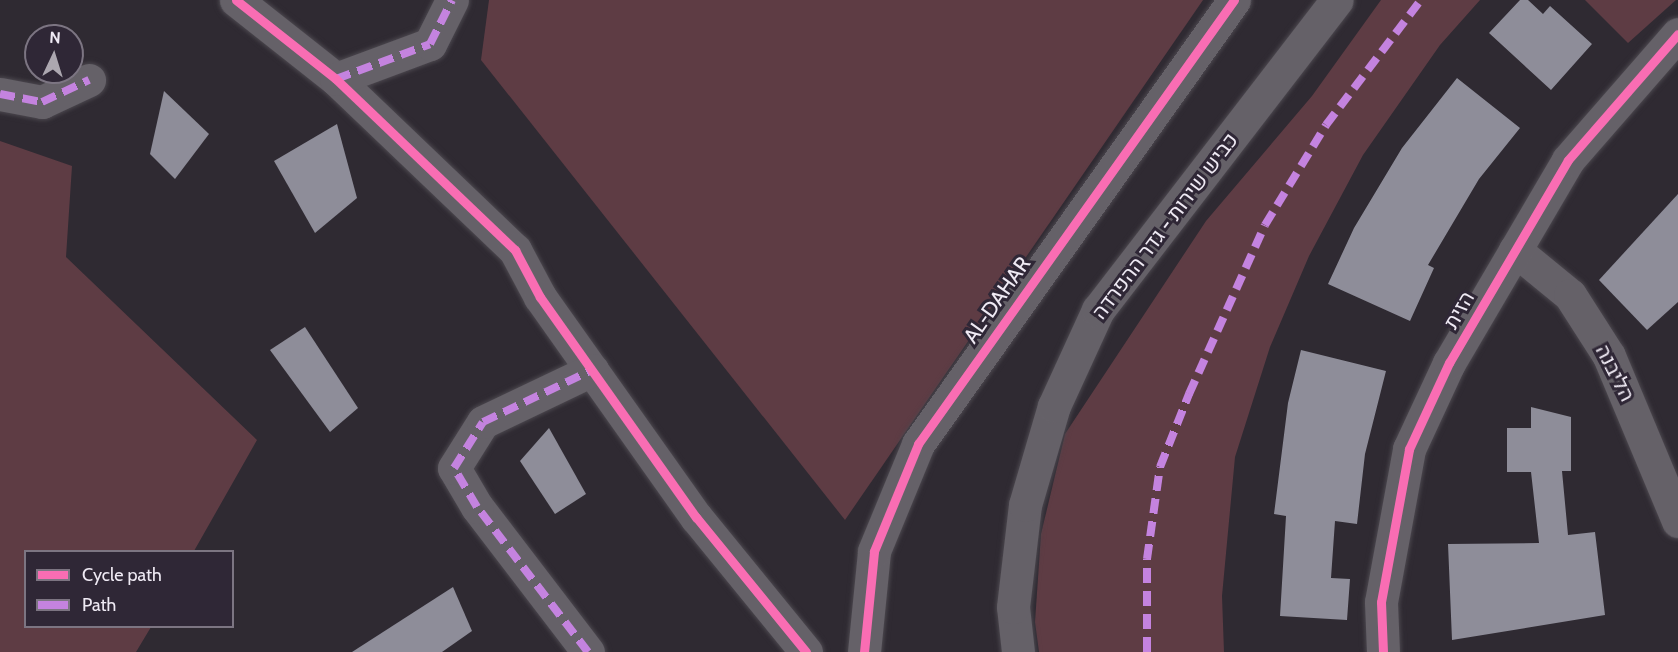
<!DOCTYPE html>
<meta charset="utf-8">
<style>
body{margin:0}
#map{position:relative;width:1678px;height:652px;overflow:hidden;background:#2f2a32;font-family:Cabin,Heebo,sans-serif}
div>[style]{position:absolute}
.green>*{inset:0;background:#5e3c44}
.building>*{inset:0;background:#8e8d99}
.roads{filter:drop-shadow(0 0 2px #4b474e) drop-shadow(0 0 2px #4b474e)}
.minor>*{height:33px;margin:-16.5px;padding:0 16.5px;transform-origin:16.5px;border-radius:16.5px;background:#656168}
.quiet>*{height:8px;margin-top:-4px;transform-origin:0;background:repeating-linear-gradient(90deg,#c483df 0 15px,transparent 0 23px)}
.cycleway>*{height:9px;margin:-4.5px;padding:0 4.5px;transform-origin:4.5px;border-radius:4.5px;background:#f96db3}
span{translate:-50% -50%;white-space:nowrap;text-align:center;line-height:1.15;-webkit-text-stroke:6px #2f2736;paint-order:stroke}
.street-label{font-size:21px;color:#efeaf4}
.legend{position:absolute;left:24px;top:550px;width:210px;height:78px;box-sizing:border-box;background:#2f2736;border:2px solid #7c7582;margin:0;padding:8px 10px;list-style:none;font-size:18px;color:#efeaf4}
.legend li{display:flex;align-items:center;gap:12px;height:30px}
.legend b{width:30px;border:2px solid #7c7582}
.north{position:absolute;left:24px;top:24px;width:60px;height:60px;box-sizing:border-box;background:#2f2736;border:2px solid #7c7582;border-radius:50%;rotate:4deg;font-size:16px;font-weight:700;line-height:24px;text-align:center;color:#efeaf4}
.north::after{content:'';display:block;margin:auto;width:21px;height:27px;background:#aca7b0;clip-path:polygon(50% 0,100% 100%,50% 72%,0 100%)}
</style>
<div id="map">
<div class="green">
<i style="clip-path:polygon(489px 0,1203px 0,845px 520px,481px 60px)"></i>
<i style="clip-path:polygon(1381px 0,1480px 0,1440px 45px,1363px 155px,1309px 256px,1270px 347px,1235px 457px,1222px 596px,1224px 652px,1039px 652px,1035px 622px,1041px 534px,1065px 434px,1206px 221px,1312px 96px)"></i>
<i style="clip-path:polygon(1585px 0,1676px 0,1628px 43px)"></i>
<i style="clip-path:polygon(0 141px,72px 166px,66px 257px,257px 440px,194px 551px,26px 552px,26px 626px,151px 627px,136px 652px,0 652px)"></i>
</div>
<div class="building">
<i style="clip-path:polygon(1520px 0,1528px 0,1543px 14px,1550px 6px,1592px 44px,1551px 90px,1489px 33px)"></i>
<i style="clip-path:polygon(1457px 78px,1520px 128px,1479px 179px,1428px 265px,1434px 268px,1410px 321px,1328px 284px,1354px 228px,1402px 148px)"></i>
<i style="clip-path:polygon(164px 91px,209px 134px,175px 179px,150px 154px)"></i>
<i style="clip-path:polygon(337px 124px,357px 198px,315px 233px,274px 161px)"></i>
<i style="clip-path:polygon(1678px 194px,1678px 302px,1647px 330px,1599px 280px)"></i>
<i style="clip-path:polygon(305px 327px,358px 408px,330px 432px,270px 350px)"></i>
<i style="clip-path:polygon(1301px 350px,1386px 371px,1365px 454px,1357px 524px,1335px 521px,1331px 578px,1350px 579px,1347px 620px,1280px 616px,1286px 516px,1274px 514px,1288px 403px)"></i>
<i style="clip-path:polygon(1531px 407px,1571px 417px,1571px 471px,1562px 471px,1568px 535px,1595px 532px,1605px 615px,1452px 640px,1448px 544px,1539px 543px,1531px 472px,1507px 472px,1507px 428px,1531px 428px)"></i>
<i style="clip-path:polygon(549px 428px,586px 494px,555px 514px,520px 461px)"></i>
<i style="clip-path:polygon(453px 587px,472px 631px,442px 652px,352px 652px)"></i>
</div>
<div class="roads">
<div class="minor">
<i style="left:236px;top:0;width:127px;rotate:38.3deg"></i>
<i style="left:336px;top:79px;width:248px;rotate:43.7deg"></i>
<i style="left:515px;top:250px;width:53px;rotate:62deg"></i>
<i style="left:540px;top:297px;width:270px;rotate:54.7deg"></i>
<i style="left:696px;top:517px;width:174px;rotate:50.8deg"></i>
<i style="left:336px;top:79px;width:100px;rotate:-20.4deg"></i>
<i style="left:430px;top:44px;width:49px;rotate:-63.4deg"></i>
<i style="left:0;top:94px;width:43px;rotate:10.8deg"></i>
<i style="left:42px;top:102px;width:52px;rotate:-25.1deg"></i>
<i style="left:1515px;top:250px;width:71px;rotate:39.3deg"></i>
<i style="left:1570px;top:295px;width:72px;rotate:57.4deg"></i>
<i style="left:1609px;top:356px;width:179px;rotate:67.3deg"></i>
<i style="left:588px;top:652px;width:183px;rotate:-127.4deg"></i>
<i style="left:477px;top:507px;width:45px;rotate:-120.5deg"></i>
<i style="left:454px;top:468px;width:54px;rotate:-57.8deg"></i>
<i style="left:483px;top:422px;width:121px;rotate:-25.5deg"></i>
<i style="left:864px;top:652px;width:101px;rotate:-84.3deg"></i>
<i style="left:874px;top:551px;width:116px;rotate:-67.6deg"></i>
<i style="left:918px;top:444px;width:545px;rotate:-54.56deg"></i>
<i style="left:1018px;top:652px;width:45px;rotate:-96.3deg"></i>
<i style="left:1013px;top:607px;width:103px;rotate:-83.3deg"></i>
<i style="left:1025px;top:505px;width:103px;rotate:-73.7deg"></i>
<i style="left:1054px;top:406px;width:106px;rotate:-65.4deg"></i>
<i style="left:1098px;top:310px;width:391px;rotate:-52.4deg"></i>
<i style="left:1383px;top:652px;width:50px;rotate:-92.3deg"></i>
<i style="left:1381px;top:602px;width:156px;rotate:-79.6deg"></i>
<i style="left:1409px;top:449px;width:95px;rotate:-65.1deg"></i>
<i style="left:1449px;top:363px;width:235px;rotate:-59.6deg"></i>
<i style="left:1568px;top:160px;width:167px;rotate:-48.9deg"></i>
</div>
</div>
<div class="quiet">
<i style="left:336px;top:79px;width:100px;rotate:-20.4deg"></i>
<i style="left:430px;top:44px;width:49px;rotate:-63.4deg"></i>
<i style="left:0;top:94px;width:43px;rotate:10.8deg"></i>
<i style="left:42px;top:102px;width:52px;rotate:-25.1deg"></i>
<i style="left:588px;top:652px;width:183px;rotate:-127.4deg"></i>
<i style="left:477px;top:507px;width:45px;rotate:-120.5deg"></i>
<i style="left:454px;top:468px;width:54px;rotate:-57.8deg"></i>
<i style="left:483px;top:422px;width:121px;rotate:-25.5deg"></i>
<i style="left:1147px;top:652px;width:93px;rotate:-90deg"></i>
<i style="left:1147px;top:559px;width:93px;rotate:-82deg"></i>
<i style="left:1160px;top:467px;width:79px;rotate:-68.3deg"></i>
<i style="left:1189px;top:394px;width:185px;rotate:-65.8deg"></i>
<i style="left:1265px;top:225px;width:117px;rotate:-58.6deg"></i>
<i style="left:1326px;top:125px;width:157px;rotate:-52.8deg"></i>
</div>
<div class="cycleway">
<i style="left:236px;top:0;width:127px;rotate:38.3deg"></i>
<i style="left:336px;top:79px;width:248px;rotate:43.7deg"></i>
<i style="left:515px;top:250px;width:53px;rotate:62deg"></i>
<i style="left:540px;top:297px;width:270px;rotate:54.7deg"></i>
<i style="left:696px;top:517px;width:174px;rotate:50.8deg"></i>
<i style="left:864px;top:652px;width:101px;rotate:-84.3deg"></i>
<i style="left:874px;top:551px;width:116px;rotate:-67.6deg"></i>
<i style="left:918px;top:444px;width:545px;rotate:-54.56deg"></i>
<i style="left:1383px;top:652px;width:50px;rotate:-92.3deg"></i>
<i style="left:1381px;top:602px;width:156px;rotate:-79.6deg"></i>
<i style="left:1409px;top:449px;width:95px;rotate:-65.1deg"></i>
<i style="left:1449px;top:363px;width:235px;rotate:-59.6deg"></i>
<i style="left:1568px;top:160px;width:167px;rotate:-48.9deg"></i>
</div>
<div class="street-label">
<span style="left:1165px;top:226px;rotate:-53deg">כביש שירות - גדר ההפרדה</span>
<span style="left:997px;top:300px;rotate:-55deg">AL-DAHAR</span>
<span style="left:1459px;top:310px;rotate:-60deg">הזית</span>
<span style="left:1615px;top:373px;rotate:63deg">הליבנה</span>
</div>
<ul class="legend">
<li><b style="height:8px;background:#f96db3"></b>Cycle path</li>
<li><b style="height:8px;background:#c483df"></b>Path</li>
</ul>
<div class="north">N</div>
</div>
